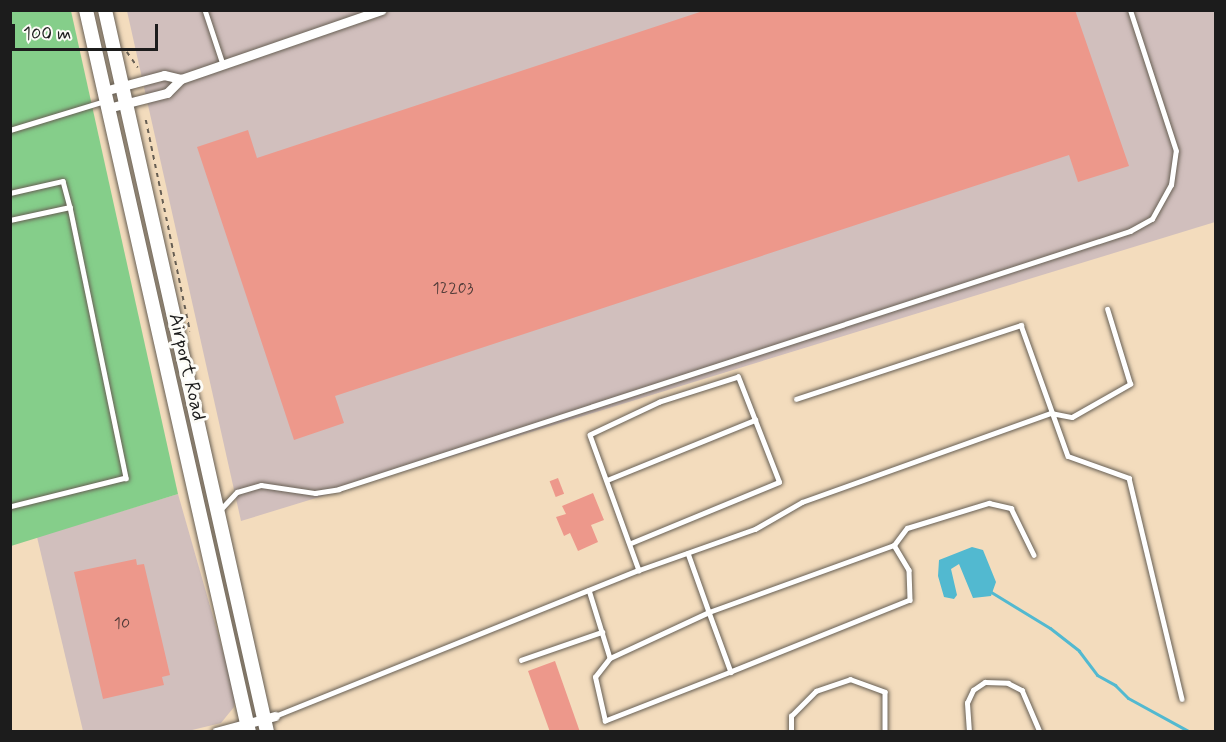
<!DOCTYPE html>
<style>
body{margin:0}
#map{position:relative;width:1226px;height:742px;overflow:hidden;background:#f3dcbd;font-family:Mynerve,sans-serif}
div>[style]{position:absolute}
.industrial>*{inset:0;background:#d1bfbd}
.green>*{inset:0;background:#85ce8a}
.water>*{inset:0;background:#52b9d0}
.stream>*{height:3px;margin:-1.5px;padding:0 1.5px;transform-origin:1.5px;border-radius:1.5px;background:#52b9d0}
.building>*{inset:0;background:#ed988b;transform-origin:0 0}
.path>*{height:1.5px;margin-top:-0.75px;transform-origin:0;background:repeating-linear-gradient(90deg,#675f54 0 4.5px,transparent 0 9px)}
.roads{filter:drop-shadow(0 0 2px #675f54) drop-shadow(0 0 2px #675f54)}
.service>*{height:4.5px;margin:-2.25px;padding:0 2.25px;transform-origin:2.25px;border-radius:2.25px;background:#fff}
.minor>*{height:9px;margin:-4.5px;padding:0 4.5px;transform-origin:4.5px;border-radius:4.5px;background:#fff}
.secondary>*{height:14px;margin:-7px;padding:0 7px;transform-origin:7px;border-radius:7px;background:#fff}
span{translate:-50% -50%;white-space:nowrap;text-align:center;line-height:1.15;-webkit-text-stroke:6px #fdfcf7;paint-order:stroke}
.number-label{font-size:16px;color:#503b38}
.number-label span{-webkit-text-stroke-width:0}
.street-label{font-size:20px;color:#1c1c1c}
.frame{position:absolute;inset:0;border:12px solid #1c1c1c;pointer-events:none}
.scale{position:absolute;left:12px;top:24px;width:146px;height:27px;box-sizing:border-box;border:3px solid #1c1c1c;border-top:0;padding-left:8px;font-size:18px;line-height:21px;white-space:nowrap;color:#1c1c1c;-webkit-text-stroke:4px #fdfcf7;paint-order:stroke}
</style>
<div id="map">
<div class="industrial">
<i style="clip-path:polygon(127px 11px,1215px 11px,1215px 222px,241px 521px)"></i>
<i style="clip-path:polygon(178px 494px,236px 697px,234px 707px,221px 723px,188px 731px,83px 731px,37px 537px)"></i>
</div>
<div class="green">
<i style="clip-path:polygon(11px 11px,71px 11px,178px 494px,11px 546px)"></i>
</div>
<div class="water">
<i style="clip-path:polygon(972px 547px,983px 550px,996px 582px,991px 596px,973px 598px,959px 564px,951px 569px,957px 595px,954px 599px,944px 597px,938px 576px,939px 560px)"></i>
</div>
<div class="stream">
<i style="left:991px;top:592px;width:69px;rotate:31.4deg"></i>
<i style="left:1050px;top:628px;width:37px;rotate:38deg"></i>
<i style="left:1079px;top:651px;width:30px;rotate:53deg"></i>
<i style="left:1097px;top:675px;width:21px;rotate:29deg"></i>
<i style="left:1115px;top:685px;width:18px;rotate:45deg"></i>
<i style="left:1128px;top:698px;width:71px;rotate:28.7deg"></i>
</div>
<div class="building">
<i style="clip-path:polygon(706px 10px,1075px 10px,1129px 166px,1078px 182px,1069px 155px,335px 396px,344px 423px,294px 440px,197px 147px,248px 130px,257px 158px)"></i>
<i style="left:558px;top:478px;width:17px;height:9px;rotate:69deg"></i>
<i style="clip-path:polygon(593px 493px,604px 520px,591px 525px,598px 542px,578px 551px,570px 533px,564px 536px,556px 517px,566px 514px,562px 506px)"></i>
<i style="clip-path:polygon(136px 559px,137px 565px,144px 564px,170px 675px,162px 677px,164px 685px,103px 699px,74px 572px)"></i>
<i style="clip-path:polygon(555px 661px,580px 732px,550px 732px,528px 671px)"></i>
</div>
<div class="path">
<i style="left:127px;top:52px;width:19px;rotate:55deg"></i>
<i style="left:146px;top:120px;width:216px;rotate:78.2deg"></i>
</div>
<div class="roads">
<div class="service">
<i style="left:205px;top:10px;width:57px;rotate:71.6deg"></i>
<i style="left:10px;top:130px;width:99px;rotate:-17deg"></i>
<i style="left:10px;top:193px;width:54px;rotate:-12.8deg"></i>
<i style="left:63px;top:181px;width:27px;rotate:75deg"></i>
<i style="left:10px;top:220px;width:61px;rotate:-12.2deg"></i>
<i style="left:70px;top:207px;width:277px;rotate:78.3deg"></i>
<i style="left:126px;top:478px;width:120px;rotate:166deg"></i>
<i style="left:796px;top:399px;width:237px;rotate:-18.2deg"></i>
<i style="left:1021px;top:325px;width:139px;rotate:70.3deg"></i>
<i style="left:1068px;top:456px;width:65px;rotate:19.8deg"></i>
<i style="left:1129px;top:478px;width:227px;rotate:76.5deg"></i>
<i style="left:607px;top:480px;width:160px;rotate:-22.1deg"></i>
<i style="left:221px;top:509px;width:23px;rotate:-47deg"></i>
<i style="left:237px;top:492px;width:25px;rotate:-16deg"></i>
<i style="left:261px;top:485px;width:55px;rotate:8.4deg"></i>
<i style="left:315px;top:493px;width:24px;rotate:-9deg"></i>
<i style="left:339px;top:489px;width:832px;rotate:-18.06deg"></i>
<i style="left:1130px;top:231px;width:25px;rotate:-29deg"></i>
<i style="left:1152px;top:219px;width:39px;rotate:-61deg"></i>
<i style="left:1171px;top:185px;width:34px;rotate:-82deg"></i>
<i style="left:1176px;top:151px;width:148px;rotate:-108.1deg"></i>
<i style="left:631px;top:543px;width:160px;rotate:-22.4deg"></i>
<i style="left:779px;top:482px;width:113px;rotate:-111.3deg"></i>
<i style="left:738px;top:377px;width:82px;rotate:162.2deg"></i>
<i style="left:660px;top:402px;width:77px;rotate:154.8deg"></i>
<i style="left:590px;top:435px;width:144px;rotate:70.1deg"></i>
<i style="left:894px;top:545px;width:21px;rotate:-53deg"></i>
<i style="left:907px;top:528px;width:86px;rotate:-17deg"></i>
<i style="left:989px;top:503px;width:23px;rotate:13deg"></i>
<i style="left:1011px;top:508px;width:52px;rotate:63.9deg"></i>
<i style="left:688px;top:553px;width:63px;rotate:70.4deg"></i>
<i style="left:709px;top:612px;width:197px;rotate:-19.9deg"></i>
<i style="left:894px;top:545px;width:29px;rotate:59deg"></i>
<i style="left:909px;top:570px;width:30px;rotate:88deg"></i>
<i style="left:910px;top:600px;width:193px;rotate:158.1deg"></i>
<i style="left:731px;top:672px;width:135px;rotate:158.7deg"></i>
<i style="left:605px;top:721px;width:45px;rotate:-102.8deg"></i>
<i style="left:595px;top:677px;width:24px;rotate:-52deg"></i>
<i style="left:610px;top:658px;width:109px;rotate:-24.9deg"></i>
<i style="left:709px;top:612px;width:64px;rotate:69.9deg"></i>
<i style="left:589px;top:590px;width:71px;rotate:72.8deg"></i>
<i style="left:521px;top:660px;width:86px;rotate:-19.1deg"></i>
<i style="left:275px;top:716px;width:392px;rotate:-21.9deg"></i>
<i style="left:639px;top:570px;width:123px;rotate:-19.5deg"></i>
<i style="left:755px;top:529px;width:54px;rotate:-29.9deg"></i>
<i style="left:802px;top:502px;width:264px;rotate:-19.7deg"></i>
<i style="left:1051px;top:413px;width:21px;rotate:11deg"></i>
<i style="left:1072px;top:417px;width:67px;rotate:-29.6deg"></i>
<i style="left:1130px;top:384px;width:78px;rotate:-107deg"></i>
<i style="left:791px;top:732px;width:16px;rotate:-90deg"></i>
<i style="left:791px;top:716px;width:35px;rotate:-45deg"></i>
<i style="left:816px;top:691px;width:36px;rotate:-19deg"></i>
<i style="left:850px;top:679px;width:37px;rotate:20deg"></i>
<i style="left:885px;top:692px;width:40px;rotate:90deg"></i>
<i style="left:969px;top:732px;width:29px;rotate:-94deg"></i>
<i style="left:967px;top:703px;width:14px;rotate:-65deg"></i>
<i style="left:973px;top:690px;width:14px;rotate:-34deg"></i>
<i style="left:985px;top:682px;width:23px;rotate:2deg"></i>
<i style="left:1008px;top:683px;width:16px;rotate:27deg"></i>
<i style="left:1022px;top:690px;width:46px;rotate:66.8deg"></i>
</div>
<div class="minor">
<i style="left:104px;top:91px;width:62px;rotate:-14.9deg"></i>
<i style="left:164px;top:75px;width:17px;rotate:13deg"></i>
<i style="left:108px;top:108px;width:61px;rotate:-14.3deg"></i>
<i style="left:167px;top:93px;width:20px;rotate:-45deg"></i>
<i style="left:181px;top:79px;width:212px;rotate:-19deg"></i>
<i style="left:216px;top:732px;width:61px;rotate:-15.2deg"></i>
</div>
<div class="secondary">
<i style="left:86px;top:10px;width:740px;rotate:77.28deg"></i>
<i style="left:105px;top:10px;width:740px;rotate:77.35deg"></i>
</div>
</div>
<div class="number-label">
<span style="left:453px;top:289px">12203</span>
<span style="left:122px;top:624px">10</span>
</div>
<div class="street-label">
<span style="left:187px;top:367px;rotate:77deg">Airport Road</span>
</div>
<div class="frame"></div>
<div class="scale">100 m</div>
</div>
